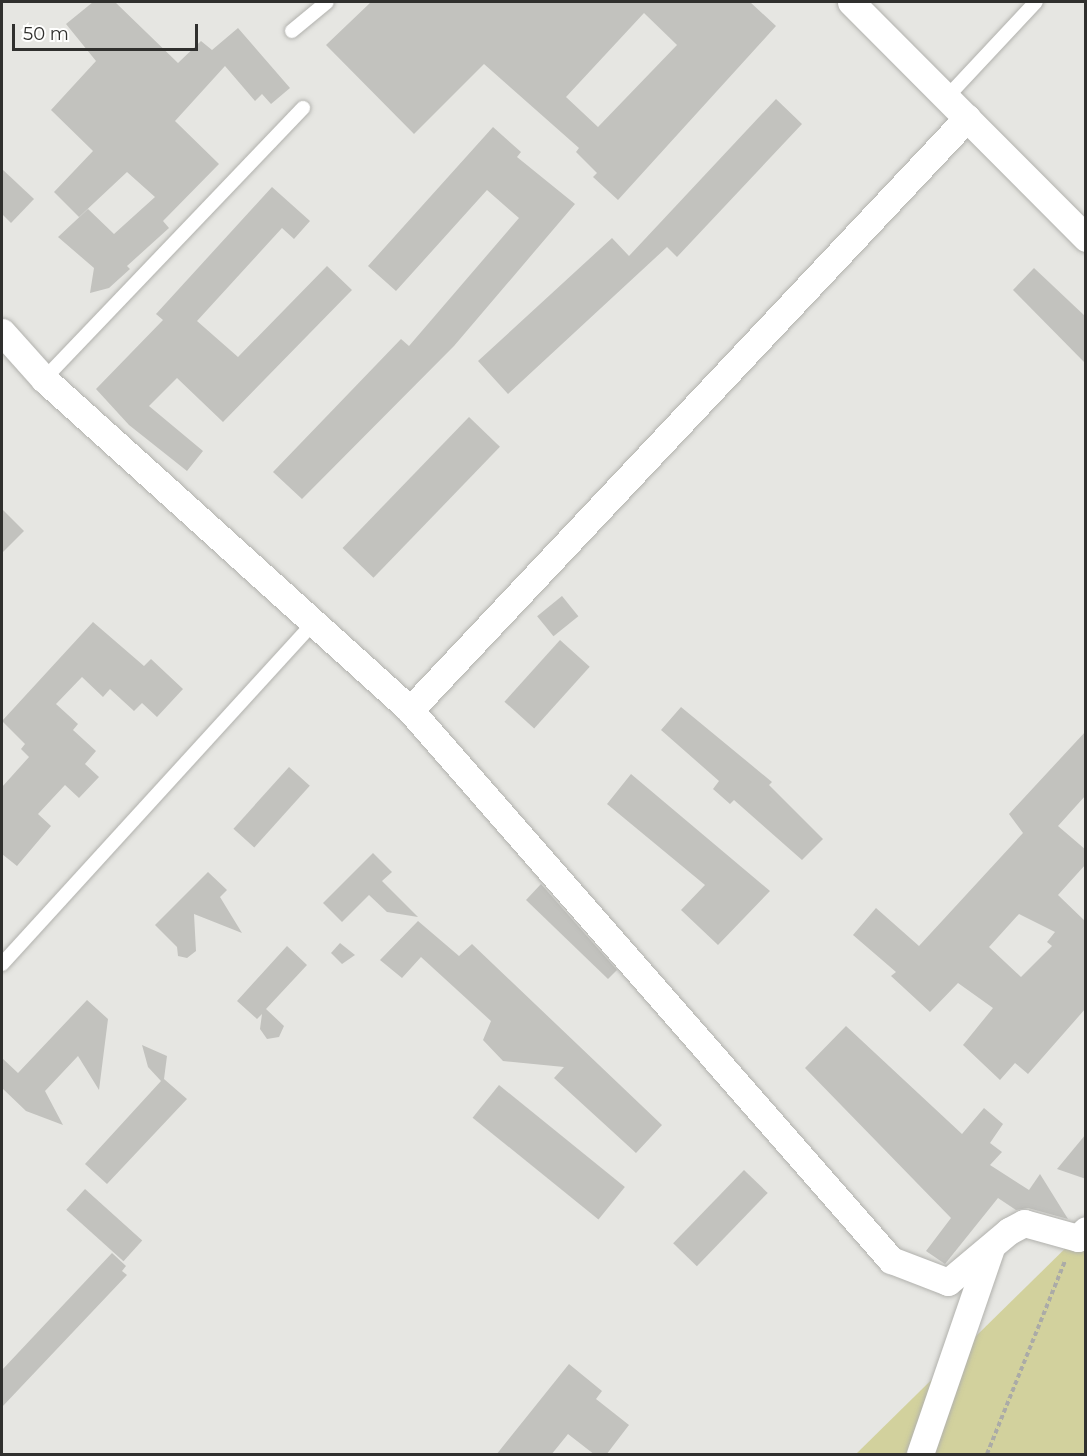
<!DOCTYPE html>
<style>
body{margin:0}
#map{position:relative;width:1087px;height:1456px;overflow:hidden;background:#e6e6e2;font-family:Montserrat,sans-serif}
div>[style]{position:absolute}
.green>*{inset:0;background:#d2d19d}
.building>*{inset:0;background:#c2c2be;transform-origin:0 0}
.path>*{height:4px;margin-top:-2px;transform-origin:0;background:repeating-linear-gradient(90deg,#ababa7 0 4.5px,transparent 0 7.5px)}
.roads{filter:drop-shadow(0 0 2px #b1b1ad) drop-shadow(0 0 2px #b1b1ad)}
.lane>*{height:14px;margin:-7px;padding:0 7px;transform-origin:7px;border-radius:7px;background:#fff}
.street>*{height:27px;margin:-13.5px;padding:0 13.5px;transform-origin:13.5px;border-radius:13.5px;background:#fff}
span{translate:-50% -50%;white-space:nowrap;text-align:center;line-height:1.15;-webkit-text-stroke:5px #fffffe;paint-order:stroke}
.frame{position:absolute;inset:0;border:3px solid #30302e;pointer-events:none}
.scale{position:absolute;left:12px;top:24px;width:186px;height:27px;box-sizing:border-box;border:3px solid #30302e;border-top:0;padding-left:8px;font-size:18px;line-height:21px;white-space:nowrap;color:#30302e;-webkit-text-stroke:4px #fffffe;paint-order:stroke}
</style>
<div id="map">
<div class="green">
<i style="clip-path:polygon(1085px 1229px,1085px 1454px,856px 1454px)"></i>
</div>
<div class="building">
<i style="clip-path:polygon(93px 2px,115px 2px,178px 63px,201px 41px,212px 50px,238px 28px,290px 88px,271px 104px,262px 94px,255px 101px,225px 66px,175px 121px,219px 164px,163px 221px,169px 228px,127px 266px,130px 269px,109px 288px,90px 293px,94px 268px,58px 237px,88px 209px,114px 234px,155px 197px,127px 172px,79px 217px,54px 192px,93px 151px,51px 110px,96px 61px,66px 24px)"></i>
<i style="clip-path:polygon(evenodd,371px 2px,750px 2px,776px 26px,618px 200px,593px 177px,597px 173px,576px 152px,579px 148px,484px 64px,414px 134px,326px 45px,371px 2px,644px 13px,677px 45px,598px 127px,566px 97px,644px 13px)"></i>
<i style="clip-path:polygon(776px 99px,802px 124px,677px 257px,667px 247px,508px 394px,478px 361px,612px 238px,629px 256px)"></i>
<i style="clip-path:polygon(493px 127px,521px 152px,517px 157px,575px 204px,454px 346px,302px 499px,273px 472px,401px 339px,409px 346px,519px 218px,487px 190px,396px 291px,368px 266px)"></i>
<i style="clip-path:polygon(2px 169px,34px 199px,11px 223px,2px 214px)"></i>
<i style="clip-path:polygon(272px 187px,310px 221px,294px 239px,282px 228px,197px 321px,238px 357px,327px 266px,352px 290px,223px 422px,177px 378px,149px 406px,203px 451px,187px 471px,129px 425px,96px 389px,163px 320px,156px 314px)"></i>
<i style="clip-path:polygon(1034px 268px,1086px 317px,1086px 364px,1013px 290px)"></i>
<i style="left:469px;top:417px;width:43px;height:182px;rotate:44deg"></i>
<i style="clip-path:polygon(2px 509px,24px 531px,2px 553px)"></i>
<i style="left:562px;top:596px;width:26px;height:32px;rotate:51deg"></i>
<i style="clip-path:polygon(93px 622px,144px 666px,151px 659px,183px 689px,157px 717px,142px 703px,134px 711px,110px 689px,103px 697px,82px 677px,56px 704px,78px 724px,73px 730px,96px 751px,85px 764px,99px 777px,79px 798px,65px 785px,38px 814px,51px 826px,17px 866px,2px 854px,2px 787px,29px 757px,21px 749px,25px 744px,2px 721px)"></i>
<i style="left:560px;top:640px;width:40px;height:83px;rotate:42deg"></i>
<i style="clip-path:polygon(681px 707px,772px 782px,769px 785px,823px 839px,802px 860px,734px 800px,730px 804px,713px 789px,719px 781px,661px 730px)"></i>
<i style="clip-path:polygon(evenodd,1086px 731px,1086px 795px,1058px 826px,1086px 850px,1086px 864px,1058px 895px,1086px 922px,1086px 1008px,1028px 1074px,1015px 1063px,1000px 1080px,963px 1045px,993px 1008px,958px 983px,930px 1012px,891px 976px,896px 972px,853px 935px,876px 908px,919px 946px,1023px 833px,1009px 814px,1086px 731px,1019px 914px,1055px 932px,1047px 942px,1052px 946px,1021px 977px,989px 947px,1019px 914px)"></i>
<i style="left:289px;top:767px;width:28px;height:83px;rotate:42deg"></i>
<i style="clip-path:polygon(631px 774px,770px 891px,718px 945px,681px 910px,705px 885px,607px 804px)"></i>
<i style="clip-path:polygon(373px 853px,392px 872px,382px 881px,418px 917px,387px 912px,369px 895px,342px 922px,323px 903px)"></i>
<i style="clip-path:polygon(208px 872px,227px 890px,220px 897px,242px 933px,194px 914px,196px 951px,187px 958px,178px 956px,177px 947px,155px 925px)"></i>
<i style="clip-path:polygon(541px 884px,617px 970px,608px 979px,526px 900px)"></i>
<i style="clip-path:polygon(418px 921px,459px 956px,472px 944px,662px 1125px,636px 1153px,554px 1078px,564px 1067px,503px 1061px,483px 1040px,491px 1021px,421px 957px,402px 978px,380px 960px)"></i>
<i style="clip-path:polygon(340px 943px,355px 955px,342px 964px,331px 953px)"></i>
<i style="clip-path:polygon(287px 946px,307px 965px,266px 1009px,284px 1026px,279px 1037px,267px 1039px,260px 1029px,262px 1014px,257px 1019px,237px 1001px)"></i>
<i style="clip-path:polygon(87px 1000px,108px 1019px,99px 1090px,78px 1056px,45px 1091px,63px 1125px,26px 1111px,2px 1088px,2px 1058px,18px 1073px)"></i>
<i style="clip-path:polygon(846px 1026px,962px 1134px,984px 1108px,1003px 1124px,990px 1143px,1002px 1152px,990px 1165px,1029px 1190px,1040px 1174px,1068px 1219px,1028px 1208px,1016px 1210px,998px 1198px,945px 1264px,926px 1251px,951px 1218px,805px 1068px)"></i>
<i style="clip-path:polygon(142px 1045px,167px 1056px,164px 1079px,187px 1099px,107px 1184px,85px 1164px,161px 1081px,148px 1067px)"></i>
<i style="left:499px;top:1085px;width:162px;height:42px;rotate:39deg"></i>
<i style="clip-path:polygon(1086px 1134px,1086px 1179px,1057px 1169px)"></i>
<i style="left:744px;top:1170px;width:33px;height:102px;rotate:44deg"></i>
<i style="left:85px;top:1189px;width:77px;height:28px;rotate:42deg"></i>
<i style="clip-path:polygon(112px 1253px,126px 1266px,122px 1271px,127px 1275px,2px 1407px,2px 1370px)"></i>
<i style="clip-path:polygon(569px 1364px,602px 1391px,596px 1399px,629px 1425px,606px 1455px,595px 1455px,568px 1434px,551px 1455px,496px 1455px)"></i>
</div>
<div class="path">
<i style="left:987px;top:1454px;width:208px;rotate:-68deg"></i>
</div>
<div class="roads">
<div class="lane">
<i style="left:292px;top:31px;width:45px;rotate:-39.6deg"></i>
<i style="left:947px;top:97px;width:130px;rotate:-46.9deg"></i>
<i style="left:44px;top:379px;width:375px;rotate:-46.3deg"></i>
<i style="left:2px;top:964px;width:461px;rotate:-47.6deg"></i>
</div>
<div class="street">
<i style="left:851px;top:2px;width:333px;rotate:45.1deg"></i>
<i style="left:2px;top:332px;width:63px;rotate:48.2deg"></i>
<i style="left:44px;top:379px;width:493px;rotate:42.1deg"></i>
<i style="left:410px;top:710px;width:731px;rotate:48.83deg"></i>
<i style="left:891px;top:1260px;width:61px;rotate:21.1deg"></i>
<i style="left:948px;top:1282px;width:80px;rotate:-39.9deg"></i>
<i style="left:1009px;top:1231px;width:17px;rotate:-28deg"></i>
<i style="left:1024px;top:1223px;width:56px;rotate:15.5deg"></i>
<i style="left:1078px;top:1238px;width:11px;rotate:-45deg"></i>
<i style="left:410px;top:710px;width:813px;rotate:-46.74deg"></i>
<i style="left:920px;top:1454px;width:218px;rotate:-71deg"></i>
</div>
</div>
<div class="frame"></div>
<div class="scale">50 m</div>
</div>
